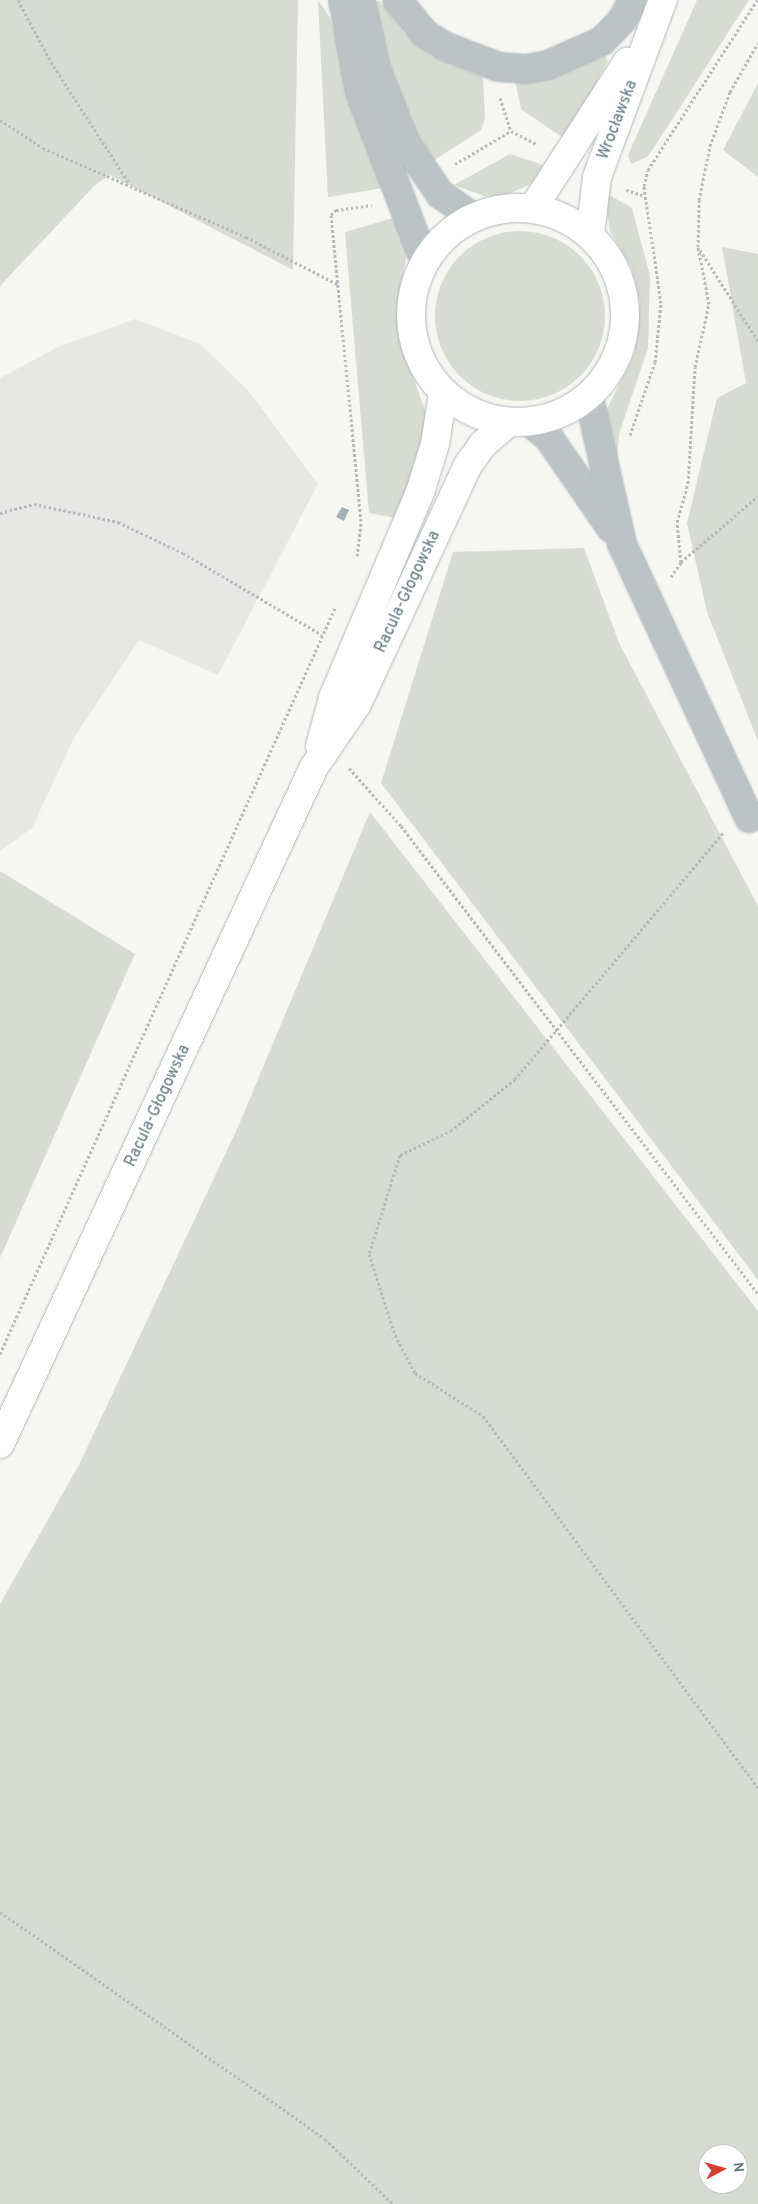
<!DOCTYPE html>
<meta charset="utf-8">
<style>
body{margin:0}
#map{position:relative;width:758px;height:2204px;overflow:hidden;background:#f6f6f3;font-family:Overpass,sans-serif}
div>[style]{position:absolute}
.built>*{inset:0;background:#e7e7e6}
.green>*{inset:0;background:#d7dbd3}
.round{border-radius:50%}
.building>*{inset:0;background:#a5afb2}
.path>*{height:3px;margin-top:-1.5px;transform-origin:0;background:repeating-linear-gradient(90deg,#b6babc 0 2.5px,transparent 0 5px)}
.roads{filter:drop-shadow(0 0 1px #b0b7ba) drop-shadow(0 0 1px #b0b7ba)}
.minor>*{height:28px;margin:-14px;padding:0 14px;transform-origin:14px;border-radius:14px;background:#bdc3c5}
.tertiary>*{height:28px;margin:-14px;padding:0 14px;transform-origin:14px;border-radius:14px;background:#bdc3c5}
.secondary>*{height:28px;margin:-14px;padding:0 14px;transform-origin:14px;border-radius:14px;background:#fff}
.secondary>.ring{margin:-14px;padding:0;box-sizing:content-box;background:none;border:28px solid #fff;border-radius:50%}
span{translate:-50% -50%;white-space:nowrap;text-align:center;line-height:1.15;-webkit-text-stroke:5px #fff;paint-order:stroke}
.street-label{font-size:16px;color:#63767c}
.north{position:absolute;left:698px;top:2144px;width:50px;height:50px;box-sizing:border-box;background:#fff;border:1px solid #c1c8cb;border-radius:50%;rotate:84deg;font-size:14px;font-weight:700;line-height:20px;text-align:center;color:#63767c}
.north::after{content:'';display:block;margin:auto;width:18px;height:22px;background:#d73d32;clip-path:polygon(50% 0,100% 100%,50% 72%,0 100%)}
</style>
<div id="map">
<div class="built">
<i style="clip-path:polygon(135px 319px,200px 344px,248px 390px,318px 484px,218px 675px,139px 640px,75px 736px,32px 828px,0 851px,0 378px,58px 347px)"></i>
</div>
<div class="green">
<i style="clip-path:polygon(0 0,298px 0,293px 270px,110px 175px,96px 184px,0 286px)"></i>
<i style="clip-path:polygon(318px 0,330px 18px,383px 188px,328px 197px)"></i>
<i style="clip-path:polygon(697px 0,749px 0,655px 146px,647px 157px,631px 164px,628px 155px)"></i>
<i style="clip-path:polygon(379px 1px,404px 33px,432px 57px,483px 77px,485px 119px,481px 130px,431px 162px,396px 91px,373px 2px)"></i>
<i style="clip-path:polygon(605px 56px,608px 61px,565px 139px,521px 109px,515px 80px,551px 76px)"></i>
<i style="clip-path:polygon(758px 83px,758px 177px,723px 150px)"></i>
<i style="clip-path:polygon(510px 154px,549px 167px,531px 184px,506px 195px,484px 196px,454px 185px)"></i>
<i style="clip-path:polygon(604px 192px,632px 208px,650px 276px,648px 348px,619px 434px,617px 461px,604px 415px,634px 355px,640px 302px,631px 267px,610px 231px)"></i>
<i style="clip-path:polygon(397px 217px,407px 254px,398px 303px,400px 342px,428px 418px,427px 436px,396px 518px,369px 513px,345px 232px)"></i>
<i class="round" style="left:435px;top:231px;width:170px;height:170px"></i>
<i style="clip-path:polygon(722px 247px,758px 254px,758px 741px,707px 612px,687px 523px,717px 398px,746px 383px)"></i>
<i style="clip-path:polygon(584px 548px,619px 643px,758px 906px,758px 1280px,381px 783px,453px 552px)"></i>
<i style="clip-path:polygon(evenodd,370px 812px,758px 1311px,758px 2204px,0 2204px,0 1604px,79px 1465px,238px 1127px,370px 812px,708px 2154px,738px 2154px,738px 2184px,708px 2184px,708px 2154px)"></i>
<i style="clip-path:polygon(0 871px,135px 954px,0 1258px)"></i>
</div>
<div class="building">
<i style="clip-path:polygon(342px 507px,349px 510px,344px 521px,336px 517px)"></i>
</div>
<div class="path">
<i style="left:18px;top:0;width:70px;rotate:62deg"></i>
<i style="left:51px;top:62px;width:144px;rotate:57.2deg"></i>
<i style="left:500px;top:98px;width:35px;rotate:72deg"></i>
<i style="left:511px;top:131px;width:30px;rotate:27deg"></i>
<i style="left:0;top:120px;width:51px;rotate:33.1deg"></i>
<i style="left:43px;top:148px;width:222px;rotate:23.7deg"></i>
<i style="left:246px;top:237px;width:105px;rotate:27.3deg"></i>
<i style="left:455px;top:164px;width:65px;rotate:-30.5deg"></i>
<i style="left:626px;top:190px;width:17px;rotate:17deg"></i>
<i style="left:700px;top:250px;width:108px;rotate:57.5deg"></i>
<i style="left:630px;top:435px;width:77px;rotate:-71.1deg"></i>
<i style="left:655px;top:362px;width:59px;rotate:-84.2deg"></i>
<i style="left:661px;top:303px;width:118px;rotate:-98.3deg"></i>
<i style="left:644px;top:186px;width:16px;rotate:-76deg"></i>
<i style="left:648px;top:170px;width:202px;rotate:-57.3deg"></i>
<i style="left:0;top:513px;width:35px;rotate:-15deg"></i>
<i style="left:34px;top:504px;width:86px;rotate:12.1deg"></i>
<i style="left:118px;top:522px;width:72px;rotate:25.5deg"></i>
<i style="left:183px;top:553px;width:161px;rotate:30.5deg"></i>
<i style="left:357px;top:556px;width:35px;rotate:-83deg"></i>
<i style="left:361px;top:521px;width:307px;rotate:-95.6deg"></i>
<i style="left:331px;top:215px;width:7px;rotate:-45deg"></i>
<i style="left:336px;top:210px;width:36px;rotate:-8deg"></i>
<i style="left:681px;top:562px;width:40px;rotate:-95.7deg"></i>
<i style="left:677px;top:522px;width:41px;rotate:-74.2deg"></i>
<i style="left:688px;top:483px;width:116px;rotate:-86.5deg"></i>
<i style="left:695px;top:367px;width:65px;rotate:-77.5deg"></i>
<i style="left:709px;top:304px;width:58px;rotate:-100.9deg"></i>
<i style="left:698px;top:247px;width:47px;rotate:-88.8deg"></i>
<i style="left:699px;top:200px;width:55px;rotate:-78.5deg"></i>
<i style="left:710px;top:146px;width:58px;rotate:-69.7deg"></i>
<i style="left:730px;top:92px;width:56px;rotate:-60.3deg"></i>
<i style="left:671px;top:577px;width:18px;rotate:-56deg"></i>
<i style="left:681px;top:562px;width:101px;rotate:-40.6deg"></i>
<i style="left:349px;top:768px;width:78px;rotate:48.1deg"></i>
<i style="left:401px;top:826px;width:589px;rotate:52.66deg"></i>
<i style="left:723px;top:833px;width:322px;rotate:130.2deg"></i>
<i style="left:515px;top:1079px;width:81px;rotate:141deg"></i>
<i style="left:452px;top:1130px;width:58px;rotate:154.3deg"></i>
<i style="left:400px;top:1155px;width:104px;rotate:107.4deg"></i>
<i style="left:369px;top:1254px;width:85px;rotate:72.2deg"></i>
<i style="left:395px;top:1335px;width:43px;rotate:62.2deg"></i>
<i style="left:415px;top:1373px;width:80px;rotate:32.3deg"></i>
<i style="left:483px;top:1416px;width:463px;rotate:53.5deg"></i>
<i style="left:0;top:1354px;width:818px;rotate:-65.82deg"></i>
<i style="left:0;top:1912px;width:396px;rotate:34.9deg"></i>
<i style="left:325px;top:2139px;width:94px;rotate:43.7deg"></i>
</div>
<div class="roads">
<div class="minor">
<i style="left:589px;top:397px;width:151px;rotate:77.3deg"></i>
<i style="left:622px;top:544px;width:302px;rotate:65.1deg"></i>
<i style="left:531px;top:423px;width:23px;rotate:40deg"></i>
<i style="left:549px;top:438px;width:109px;rotate:55.4deg"></i>
</div>
<div class="tertiary">
<i style="left:343px;top:0;width:94px;rotate:79.5deg"></i>
<i style="left:360px;top:92px;width:182px;rotate:69.1deg"></i>
<i style="left:397px;top:0;width:44px;rotate:50.5deg"></i>
<i style="left:425px;top:34px;width:22px;rotate:32deg"></i>
<i style="left:444px;top:46px;width:59px;rotate:20.9deg"></i>
<i style="left:499px;top:67px;width:27px;rotate:4deg"></i>
<i style="left:526px;top:69px;width:22px;rotate:-10deg"></i>
<i style="left:548px;top:65px;width:59px;rotate:-24deg"></i>
<i style="left:602px;top:41px;width:29px;rotate:-46deg"></i>
<i style="left:622px;top:20px;width:23px;rotate:-61deg"></i>
<i style="left:362px;top:6px;width:65px;rotate:77.5deg"></i>
<i style="left:376px;top:69px;width:79px;rotate:68.3deg"></i>
<i style="left:405px;top:142px;width:63px;rotate:56.1deg"></i>
<i style="left:440px;top:194px;width:40px;rotate:34.9deg"></i>
</div>
<div class="secondary">
<i class="ring" style="left:411px;top:208px;width:186px;height:186px"></i>
<i style="left:533px;top:208px;width:174px;rotate:-57.2deg"></i>
<i style="left:590px;top:235px;width:58px;rotate:-83.1deg"></i>
<i style="left:597px;top:177px;width:189px;rotate:-69.6deg"></i>
<i style="left:320px;top:746px;width:50px;rotate:-74.8deg"></i>
<i style="left:333px;top:698px;width:224px;rotate:-67.1deg"></i>
<i style="left:420px;top:492px;width:50px;rotate:-72.6deg"></i>
<i style="left:435px;top:444px;width:52px;rotate:-81.1deg"></i>
<i style="left:0;top:1444px;width:746px;rotate:-65.12deg"></i>
<i style="left:314px;top:767px;width:76px;rotate:-55.7deg"></i>
<i style="left:357px;top:704px;width:264px;rotate:-65.1deg"></i>
<i style="left:468px;top:465px;width:26px;rotate:-54deg"></i>
<i style="left:483px;top:444px;width:33px;rotate:-40deg"></i>
</div>
</div>
<div class="street-label">
<span style="left:618px;top:120px;rotate:-69deg">Wrocławska</span>
<span style="left:408px;top:592px;rotate:-65deg">Racula-Głogowska</span>
<span style="left:158px;top:1106px;rotate:-65deg">Racula-Głogowska</span>
</div>
<div class="north">N</div>
</div>
